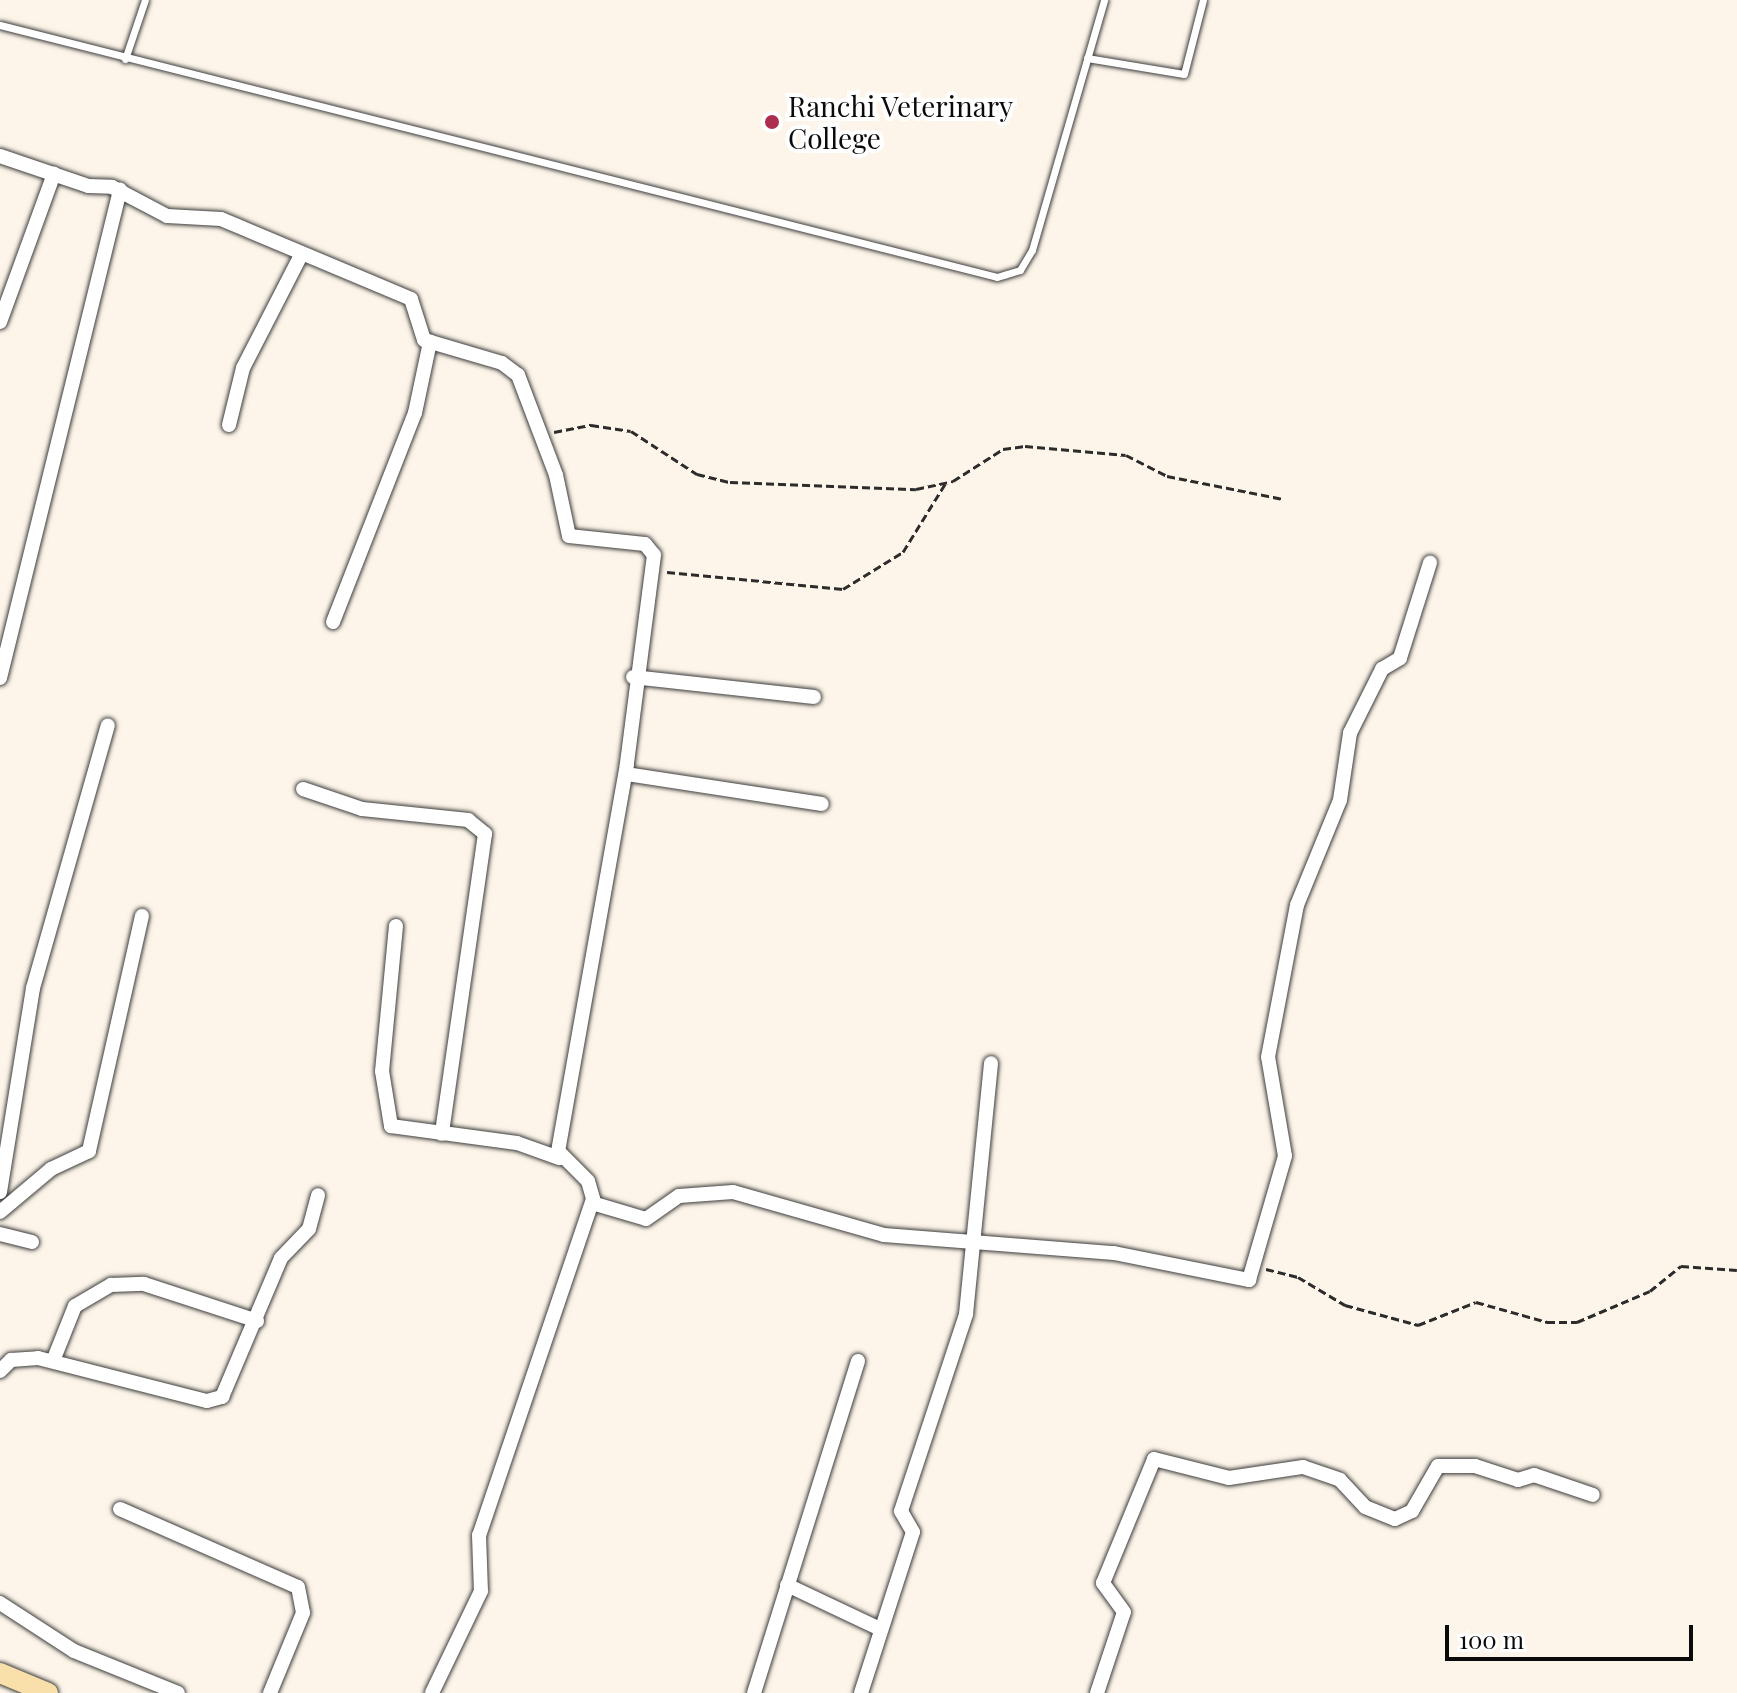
<!DOCTYPE html>
<style>
body{margin:0}
#map{position:relative;width:1737px;height:1693px;overflow:hidden;background:#fdf5e9;font-family:"Playfair Display",serif}
div>[style]{position:absolute}
.path>*{height:3px;margin-top:-1.5px;transform-origin:0;background:repeating-linear-gradient(90deg,#2c2c2c 0 8px,transparent 0 12px)}
.roads{filter:drop-shadow(0 0 2px #3d3d3d) drop-shadow(0 0 2px #3d3d3d)}
.lane>*{height:7px;margin:-3.5px;padding:0 3.5px;transform-origin:3.5px;border-radius:3.5px;background:#fff}
.street>*{height:14px;margin:-7px;padding:0 7px;transform-origin:7px;border-radius:7px;background:#fff}
.secondary>*{height:20px;margin:-10px;padding:0 10px;transform-origin:10px;border-radius:10px;background:#f9dfa9}
.dots>*{width:22px;height:22px;translate:-50% -50%;box-sizing:border-box;border:4px solid #fff;border-radius:50%}
span{translate:-50% -50%;white-space:nowrap;text-align:center;line-height:1.15;-webkit-text-stroke:8px #fff;paint-order:stroke}
.poi-label{font-size:28px;color:#0a0a0a}
.left{translate:0 -50%;text-align:left}
.scale{position:absolute;left:1445px;top:1625px;width:248px;height:36px;box-sizing:border-box;border:4px solid #0a0a0a;border-top:0;padding-left:10px;font-size:24px;line-height:28px;white-space:nowrap;color:#0a0a0a;-webkit-text-stroke:6px #fff;paint-order:stroke}
</style>
<div id="map">
<div class="path">
<i style="left:554px;top:432px;width:38px;rotate:-11deg"></i>
<i style="left:591px;top:425px;width:40px;rotate:8.5deg"></i>
<i style="left:631px;top:431px;width:79px;rotate:33.1deg"></i>
<i style="left:697px;top:474px;width:34px;rotate:14deg"></i>
<i style="left:730px;top:482px;width:186px;rotate:2.2deg"></i>
<i style="left:916px;top:489px;width:38px;rotate:-12deg"></i>
<i style="left:953px;top:481px;width:59px;rotate:-32.6deg"></i>
<i style="left:1003px;top:449px;width:22px;rotate:-8deg"></i>
<i style="left:1025px;top:446px;width:101px;rotate:5.1deg"></i>
<i style="left:1126px;top:455px;width:46px;rotate:27.1deg"></i>
<i style="left:1167px;top:476px;width:118px;rotate:11.2deg"></i>
<i style="left:667px;top:572px;width:177px;rotate:5.5deg"></i>
<i style="left:843px;top:589px;width:70px;rotate:-31.7deg"></i>
<i style="left:903px;top:552px;width:80px;rotate:-58.3deg"></i>
<i style="left:1266px;top:1269px;width:33px;rotate:14deg"></i>
<i style="left:1298px;top:1277px;width:55px;rotate:30.8deg"></i>
<i style="left:1345px;top:1305px;width:76px;rotate:15.3deg"></i>
<i style="left:1418px;top:1325px;width:62px;rotate:-21.6deg"></i>
<i style="left:1476px;top:1302px;width:74px;rotate:15.7deg"></i>
<i style="left:1547px;top:1322px;width:30px"></i>
<i style="left:1577px;top:1322px;width:79px;rotate:-23deg"></i>
<i style="left:1650px;top:1291px;width:40px;rotate:-39deg"></i>
<i style="left:1681px;top:1266px;width:56px;rotate:4.1deg"></i>
</div>
<div class="roads">
<div class="lane">
<i style="left:0;top:25px;width:1028px;rotate:14.18deg"></i>
<i style="left:997px;top:277px;width:24px;rotate:-17deg"></i>
<i style="left:1020px;top:270px;width:23px;rotate:-59deg"></i>
<i style="left:1032px;top:250px;width:260px;rotate:-73.9deg"></i>
<i style="left:1087px;top:58px;width:98px;rotate:9.4deg"></i>
<i style="left:1184px;top:74px;width:76px;rotate:-75.6deg"></i>
<i style="left:125px;top:59px;width:62px;rotate:-71.3deg"></i>
</div>
<div class="street">
<i style="left:0;top:156px;width:93px;rotate:18.8deg"></i>
<i style="left:88px;top:186px;width:24px;rotate:2deg"></i>
<i style="left:112px;top:187px;width:62px;rotate:27.8deg"></i>
<i style="left:167px;top:216px;width:54px;rotate:3.2deg"></i>
<i style="left:221px;top:219px;width:206px;rotate:22.8deg"></i>
<i style="left:411px;top:299px;width:43px;rotate:72.4deg"></i>
<i style="left:424px;top:340px;width:81px;rotate:16.4deg"></i>
<i style="left:502px;top:363px;width:20px;rotate:37deg"></i>
<i style="left:518px;top:375px;width:107px;rotate:69.2deg"></i>
<i style="left:556px;top:475px;width:62px;rotate:78deg"></i>
<i style="left:569px;top:536px;width:76px;rotate:6deg"></i>
<i style="left:645px;top:544px;width:14px;rotate:51deg"></i>
<i style="left:654px;top:555px;width:211px;rotate:97.4deg"></i>
<i style="left:627px;top:764px;width:393px;rotate:100.1deg"></i>
<i style="left:558px;top:1151px;width:42px;rotate:45deg"></i>
<i style="left:588px;top:1181px;width:19px;rotate:74deg"></i>
<i style="left:593px;top:1199px;width:355px;rotate:108.7deg"></i>
<i style="left:479px;top:1535px;width:56px;rotate:88deg"></i>
<i style="left:481px;top:1591px;width:113px;rotate:115.7deg"></i>
<i style="left:0;top:322px;width:158px;rotate:-70deg"></i>
<i style="left:229px;top:425px;width:59px;rotate:-76.2deg"></i>
<i style="left:243px;top:368px;width:127px;rotate:-62.8deg"></i>
<i style="left:333px;top:622px;width:225px;rotate:-68.6deg"></i>
<i style="left:415px;top:413px;width:73px;rotate:-78.1deg"></i>
<i style="left:633px;top:677px;width:182px;rotate:6.3deg"></i>
<i style="left:0;top:678px;width:503px;rotate:-76.18deg"></i>
<i style="left:626px;top:774px;width:198px;rotate:8.7deg"></i>
<i style="left:303px;top:789px;width:62px;rotate:18.7deg"></i>
<i style="left:362px;top:809px;width:107px;rotate:5.9deg"></i>
<i style="left:468px;top:820px;width:22px;rotate:39deg"></i>
<i style="left:485px;top:834px;width:303px;rotate:98.2deg"></i>
<i style="left:396px;top:926px;width:146px;rotate:95.5deg"></i>
<i style="left:382px;top:1071px;width:56px;rotate:80.7deg"></i>
<i style="left:391px;top:1126px;width:127px;rotate:7.7deg"></i>
<i style="left:517px;top:1143px;width:45px;rotate:19.7deg"></i>
<i style="left:0;top:1192px;width:207px;rotate:-80.8deg"></i>
<i style="left:33px;top:988px;width:273px;rotate:-74.1deg"></i>
<i style="left:592px;top:1203px;width:56px;rotate:16.5deg"></i>
<i style="left:646px;top:1219px;width:40px;rotate:-34.9deg"></i>
<i style="left:679px;top:1196px;width:54px;rotate:-4.2deg"></i>
<i style="left:733px;top:1192px;width:157px;rotate:15.9deg"></i>
<i style="left:884px;top:1235px;width:231px;rotate:4.5deg"></i>
<i style="left:1114px;top:1253px;width:138px;rotate:11.3deg"></i>
<i style="left:1249px;top:1280px;width:129px;rotate:-73.8deg"></i>
<i style="left:1285px;top:1156px;width:100px;rotate:-99.7deg"></i>
<i style="left:1268px;top:1057px;width:155px;rotate:-79.2deg"></i>
<i style="left:1297px;top:905px;width:113px;rotate:-67.7deg"></i>
<i style="left:1340px;top:800px;width:68px;rotate:-81.5deg"></i>
<i style="left:1350px;top:733px;width:72px;rotate:-63.4deg"></i>
<i style="left:1382px;top:669px;width:21px;rotate:-31deg"></i>
<i style="left:1400px;top:658px;width:100px;rotate:-72.5deg"></i>
<i style="left:0;top:1212px;width:67px;rotate:-40.1deg"></i>
<i style="left:51px;top:1169px;width:42px;rotate:-25.3deg"></i>
<i style="left:89px;top:1151px;width:241px;rotate:-77.3deg"></i>
<i style="left:0;top:1234px;width:33px;rotate:14deg"></i>
<i style="left:53px;top:1361px;width:59px;rotate:-68.2deg"></i>
<i style="left:75px;top:1306px;width:42px;rotate:-30.3deg"></i>
<i style="left:111px;top:1285px;width:33px;rotate:-2deg"></i>
<i style="left:144px;top:1284px;width:119px;rotate:18.1deg"></i>
<i style="left:0;top:1371px;width:16px;rotate:-45deg"></i>
<i style="left:11px;top:1360px;width:27px;rotate:-4deg"></i>
<i style="left:38px;top:1358px;width:174px;rotate:14.3deg"></i>
<i style="left:207px;top:1401px;width:16px;rotate:-15deg"></i>
<i style="left:222px;top:1397px;width:151px;rotate:-67deg"></i>
<i style="left:281px;top:1258px;width:40px;rotate:-46deg"></i>
<i style="left:309px;top:1229px;width:35px;rotate:-75deg"></i>
<i style="left:120px;top:1509px;width:194px;rotate:23.7deg"></i>
<i style="left:298px;top:1587px;width:26px;rotate:79deg"></i>
<i style="left:303px;top:1613px;width:87px;rotate:112.4deg"></i>
<i style="left:787px;top:1585px;width:103px;rotate:25.3deg"></i>
<i style="left:0;top:1603px;width:88px;rotate:33deg"></i>
<i style="left:74px;top:1651px;width:112px;rotate:22deg"></i>
<i style="left:754px;top:1693px;width:348px;rotate:-72.6deg"></i>
<i style="left:861px;top:1693px;width:169px;rotate:-72.1deg"></i>
<i style="left:913px;top:1532px;width:24px;rotate:-120deg"></i>
<i style="left:901px;top:1511px;width:207px;rotate:-71.7deg"></i>
<i style="left:966px;top:1314px;width:252px;rotate:-84.3deg"></i>
<i style="left:1097px;top:1693px;width:85px;rotate:-71.6deg"></i>
<i style="left:1124px;top:1612px;width:36px;rotate:-126deg"></i>
<i style="left:1103px;top:1583px;width:134px;rotate:-67.6deg"></i>
<i style="left:1154px;top:1459px;width:77px;rotate:14.2deg"></i>
<i style="left:1229px;top:1478px;width:75px;rotate:-8.5deg"></i>
<i style="left:1303px;top:1467px;width:39px;rotate:19deg"></i>
<i style="left:1340px;top:1480px;width:37px;rotate:47deg"></i>
<i style="left:1365px;top:1507px;width:32px;rotate:22deg"></i>
<i style="left:1395px;top:1519px;width:19px;rotate:-25deg"></i>
<i style="left:1412px;top:1511px;width:52px;rotate:-60deg"></i>
<i style="left:1438px;top:1466px;width:37px"></i>
<i style="left:1475px;top:1466px;width:45px;rotate:18deg"></i>
<i style="left:1518px;top:1480px;width:17px;rotate:-17deg"></i>
<i style="left:1534px;top:1475px;width:62px;rotate:18.7deg"></i>
</div>
<div class="secondary">
<i style="left:0;top:1673px;width:52px;rotate:22.6deg"></i>
</div>
</div>
<div class="dots">
<i style="left:772px;top:122px;background:#ae2e50"></i>
</div>
<div class="poi-label">
<span class="left" style="left:788px;top:122px">Ranchi Veterinary<br>College</span>
</div>
<div class="scale">100 m</div>
</div>
